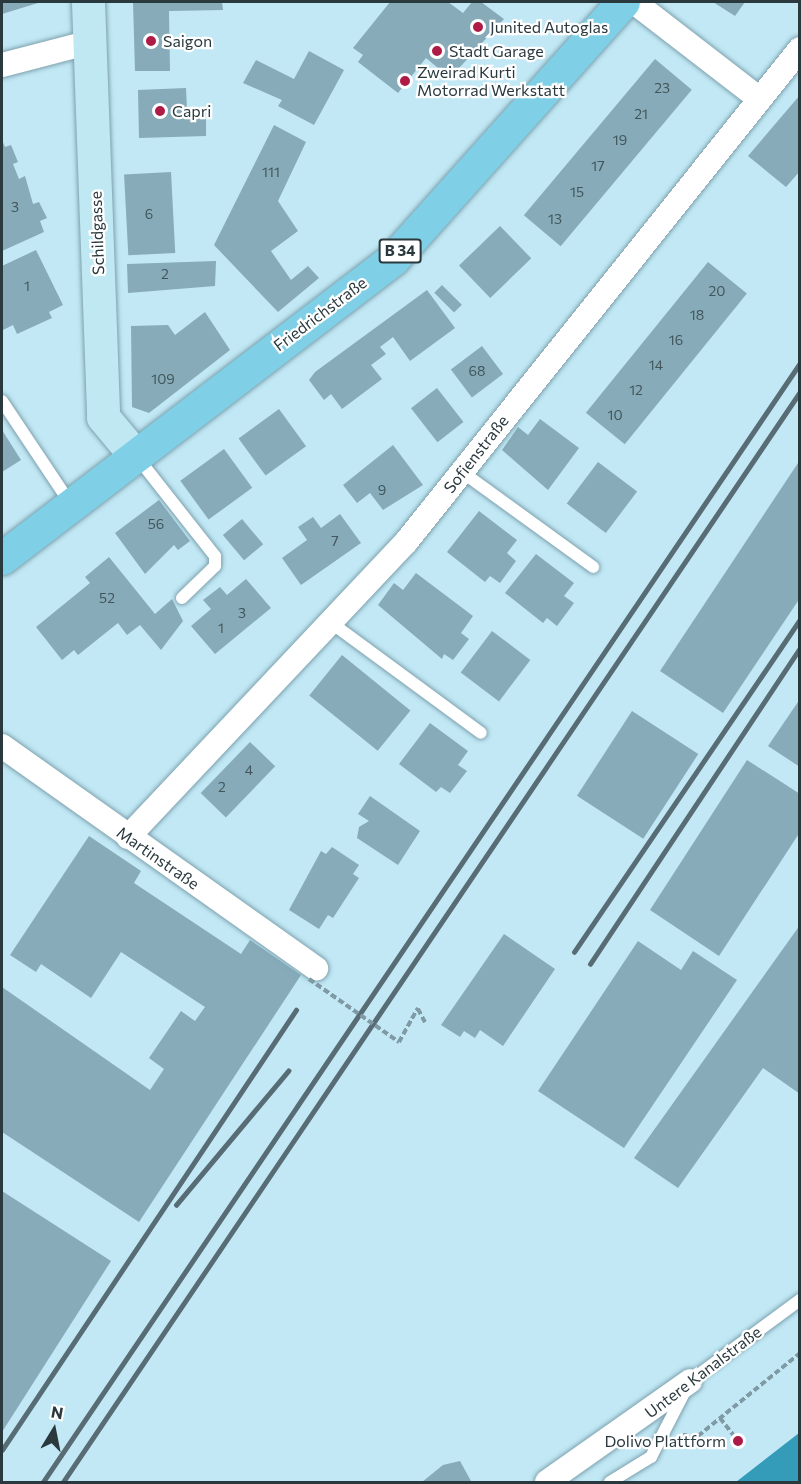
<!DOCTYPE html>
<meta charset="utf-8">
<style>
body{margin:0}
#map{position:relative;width:801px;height:1484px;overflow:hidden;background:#c2e8f5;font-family:Commissioner,sans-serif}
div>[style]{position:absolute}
.water>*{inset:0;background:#349bb8}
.building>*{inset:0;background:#87abb8;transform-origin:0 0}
.path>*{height:4px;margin-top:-2px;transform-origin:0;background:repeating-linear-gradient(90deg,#7f9aa4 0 6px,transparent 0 9px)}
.roads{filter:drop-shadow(0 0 2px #7da1ae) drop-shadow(0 0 2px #7da1ae)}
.lane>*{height:12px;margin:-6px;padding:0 6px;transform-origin:6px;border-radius:6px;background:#fff}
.street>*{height:24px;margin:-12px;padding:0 12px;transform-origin:12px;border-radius:12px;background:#fff}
.secondary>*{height:33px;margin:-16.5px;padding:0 16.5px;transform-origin:16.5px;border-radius:16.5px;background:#bfe8f3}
.primary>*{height:33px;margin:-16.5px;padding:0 16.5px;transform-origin:16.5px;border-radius:16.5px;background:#7fd0e6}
.rail>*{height:4.5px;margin:-2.25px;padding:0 2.25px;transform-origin:2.25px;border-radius:2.25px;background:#576c74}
.path-bridge>*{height:4px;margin-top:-2px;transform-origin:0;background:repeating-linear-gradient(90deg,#7f9aa4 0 6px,transparent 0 9px)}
.dots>*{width:16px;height:16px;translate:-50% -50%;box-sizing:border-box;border:3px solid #fff;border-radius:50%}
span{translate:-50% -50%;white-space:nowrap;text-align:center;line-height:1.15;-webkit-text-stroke:4.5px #fff;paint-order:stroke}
.number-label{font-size:14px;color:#41565c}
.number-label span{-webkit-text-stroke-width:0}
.shield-label span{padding:2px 4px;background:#fff;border:2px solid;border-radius:4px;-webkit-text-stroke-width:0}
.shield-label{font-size:15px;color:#2a393e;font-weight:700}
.poi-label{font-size:16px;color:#2a393e}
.left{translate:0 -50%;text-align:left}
.right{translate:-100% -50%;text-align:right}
.street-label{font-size:16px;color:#2a393e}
.frame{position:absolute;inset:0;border:3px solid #2a393e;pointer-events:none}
.north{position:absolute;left:24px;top:1400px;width:60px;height:60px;-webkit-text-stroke:4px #fff;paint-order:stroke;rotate:10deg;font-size:16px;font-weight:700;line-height:24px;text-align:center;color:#2a393e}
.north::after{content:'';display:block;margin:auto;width:21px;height:27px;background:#2a393e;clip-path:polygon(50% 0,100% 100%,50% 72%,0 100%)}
</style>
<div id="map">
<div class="water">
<i style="clip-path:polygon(799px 1432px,799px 1482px,736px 1482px,799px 1433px)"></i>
</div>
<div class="building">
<i style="clip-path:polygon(2px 2px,38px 2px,38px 3px,2px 14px)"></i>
<i style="clip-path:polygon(133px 2px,222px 2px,223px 10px,169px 11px,170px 71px,135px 71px)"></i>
<i style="clip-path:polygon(390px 2px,448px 2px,463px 13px,472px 2px,481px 2px,504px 19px,450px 78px,426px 58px,398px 93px,358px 62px,363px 55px,353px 48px)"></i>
<i style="clip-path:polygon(713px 2px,745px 2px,735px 16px)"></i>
<i style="clip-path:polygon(309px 51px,344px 70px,314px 125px,278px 106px,282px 100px,243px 83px,256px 60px,294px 79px)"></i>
<i style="left:655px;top:59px;width:48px;height:204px;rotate:40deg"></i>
<i style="clip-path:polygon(186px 88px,187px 110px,206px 110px,206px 136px,139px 138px,138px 90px)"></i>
<i style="clip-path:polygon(800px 95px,800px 171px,786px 187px,748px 156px)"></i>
<i style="clip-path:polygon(274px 125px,306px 142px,278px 201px,298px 231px,271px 251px,291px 280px,308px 266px,319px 278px,278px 312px,214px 245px)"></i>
<i style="clip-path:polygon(2px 140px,5px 147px,11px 145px,18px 162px,13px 164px,19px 179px,25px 176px,33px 204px,39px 202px,47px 218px,40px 221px,44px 232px,2px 251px)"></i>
<i style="left:171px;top:172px;width:81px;height:47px;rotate:87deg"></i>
<i style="left:500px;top:226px;width:45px;height:57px;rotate:46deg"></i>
<i style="clip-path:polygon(36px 250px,63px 305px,49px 312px,52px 318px,17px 334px,13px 325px,3px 330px,2px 266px)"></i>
<i style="clip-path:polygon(216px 261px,215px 286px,128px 293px,127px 264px)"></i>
<i style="left:708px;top:262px;width:50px;height:194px;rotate:39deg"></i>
<i style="left:442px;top:285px;width:28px;height:11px;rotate:45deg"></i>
<i style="clip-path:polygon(427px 290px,455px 328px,410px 361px,393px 337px,380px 347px,386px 354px,371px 365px,382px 379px,342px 409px,331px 394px,324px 400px,309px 380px,315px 372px)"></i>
<i style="clip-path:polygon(205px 312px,230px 350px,149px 413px,132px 407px,131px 326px,168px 325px,175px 335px)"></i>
<i style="left:482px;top:346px;width:35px;height:39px;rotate:53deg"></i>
<i style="left:437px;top:388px;width:43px;height:33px;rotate:52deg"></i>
<i style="left:279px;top:409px;width:46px;height:50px;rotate:54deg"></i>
<i style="clip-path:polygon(540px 419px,579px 448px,548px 490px,502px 450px,518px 427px,528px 435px)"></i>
<i style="clip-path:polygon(2px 430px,21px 460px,2px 472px)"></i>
<i style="clip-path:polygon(393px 445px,423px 485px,383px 510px,370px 493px,357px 503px,343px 485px)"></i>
<i style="left:224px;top:449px;width:48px;height:54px;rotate:54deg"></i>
<i style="clip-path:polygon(800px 460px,800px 598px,723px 713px,660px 671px)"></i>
<i style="left:598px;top:462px;width:49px;height:52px;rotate:37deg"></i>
<i style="clip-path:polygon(159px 500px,190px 541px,178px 550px,174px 545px,145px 574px,115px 533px)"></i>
<i style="clip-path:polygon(479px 511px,517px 540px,507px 553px,516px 561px,500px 583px,490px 576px,485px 582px,447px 552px)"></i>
<i style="clip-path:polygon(340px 514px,361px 543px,301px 585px,282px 558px,307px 540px,298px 527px,313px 517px,321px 528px)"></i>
<i style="left:242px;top:519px;width:33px;height:25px;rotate:50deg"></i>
<i style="clip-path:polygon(536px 554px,574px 583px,564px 596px,574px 603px,557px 626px,547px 618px,543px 623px,505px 593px)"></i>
<i style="clip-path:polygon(109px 557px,155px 614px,172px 599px,183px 621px,161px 650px,140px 625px,127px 635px,118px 623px,78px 655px,74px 650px,62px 660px,36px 627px,90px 583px,85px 577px)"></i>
<i style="clip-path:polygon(416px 573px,473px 616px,461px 633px,469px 639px,453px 660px,444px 654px,442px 659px,378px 605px,394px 583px,403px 590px)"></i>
<i style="clip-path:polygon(246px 579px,271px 608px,215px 654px,191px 626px,211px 609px,203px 600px,220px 587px,227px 595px)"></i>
<i style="left:492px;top:631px;width:48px;height:52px;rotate:37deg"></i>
<i style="left:342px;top:655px;width:88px;height:52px;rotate:39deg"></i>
<i style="clip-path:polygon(800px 699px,800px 767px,768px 746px)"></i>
<i style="left:632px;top:711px;width:79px;height:101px;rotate:33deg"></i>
<i style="clip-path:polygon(430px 723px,468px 751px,458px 765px,467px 771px,450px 793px,441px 787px,436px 792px,399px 764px)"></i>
<i style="left:250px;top:742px;width:35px;height:71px;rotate:44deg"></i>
<i style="clip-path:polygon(747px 760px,800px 794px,800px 832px,719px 956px,650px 910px)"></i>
<i style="clip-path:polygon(370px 796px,420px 831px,398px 865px,357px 838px,359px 827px,369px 821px,358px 814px)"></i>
<i style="clip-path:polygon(89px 836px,141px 871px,134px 883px,241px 954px,250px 940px,301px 975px,139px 1222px,2px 1132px,2px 987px,150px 1090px,164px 1069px,149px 1058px,181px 1011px,195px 1021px,205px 1007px,121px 952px,91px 998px,41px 964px,36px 972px,10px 955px)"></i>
<i style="clip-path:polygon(332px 847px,359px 865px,353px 874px,359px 878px,333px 918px,328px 915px,319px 929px,289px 910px,321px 851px,326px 854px)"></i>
<i style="clip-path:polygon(800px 925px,800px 1094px,763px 1068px,678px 1188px,634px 1158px)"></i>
<i style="clip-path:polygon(504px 934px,555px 969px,503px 1046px,480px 1030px,475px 1038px,464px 1031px,460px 1037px,441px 1025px)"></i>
<i style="clip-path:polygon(638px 941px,681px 970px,693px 951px,737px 980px,624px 1148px,538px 1091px)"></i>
<i style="clip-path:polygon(2px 1191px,111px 1261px,2px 1432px)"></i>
<i style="clip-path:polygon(460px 1461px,471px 1481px,422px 1482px,443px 1465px)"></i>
</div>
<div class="path">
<i style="left:418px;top:1009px;width:15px;rotate:62deg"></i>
<i style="left:399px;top:1042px;width:39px;rotate:-61deg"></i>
<i style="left:720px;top:1418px;width:29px;rotate:52deg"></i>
<i style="left:683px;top:1435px;width:15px;rotate:4deg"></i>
<i style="left:698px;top:1436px;width:132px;rotate:-39.1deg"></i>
</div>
<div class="roads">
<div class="lane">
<i style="left:2px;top:401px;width:123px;rotate:56.3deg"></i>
<i style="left:137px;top:457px;width:126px;rotate:51.8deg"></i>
<i style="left:215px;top:556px;width:10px;rotate:90deg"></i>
<i style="left:215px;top:566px;width:46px;rotate:135.9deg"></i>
<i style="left:462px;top:472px;width:162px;rotate:35.9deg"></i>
<i style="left:330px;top:622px;width:187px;rotate:36.3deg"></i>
<i style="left:610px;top:1482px;width:48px;rotate:-31.4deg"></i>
<i style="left:651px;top:1457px;width:85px;rotate:-62.8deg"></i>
<i style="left:690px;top:1381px;width:137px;rotate:-36.4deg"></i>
</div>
<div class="street">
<i style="left:634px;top:2px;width:157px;rotate:37.7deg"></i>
<i style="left:2px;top:65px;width:91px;rotate:-14.6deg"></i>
<i style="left:2px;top:746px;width:385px;rotate:35.3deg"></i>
<i style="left:128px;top:837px;width:405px;rotate:-46.7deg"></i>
<i style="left:406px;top:542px;width:631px;rotate:-51.37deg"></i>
<i style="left:547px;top:1482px;width:175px;rotate:-35.2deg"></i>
</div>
<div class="secondary">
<i style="left:88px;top:2px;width:415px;rotate:87.9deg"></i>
<i style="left:103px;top:417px;width:48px;rotate:50deg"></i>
</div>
<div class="primary">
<i style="left:2px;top:558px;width:492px;rotate:-37.4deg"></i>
<i style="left:393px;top:259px;width:345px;rotate:-48.2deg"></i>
</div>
</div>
<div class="rail">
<i style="left:574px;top:952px;width:402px;rotate:-55.8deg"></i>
<i style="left:590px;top:964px;width:379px;rotate:-56.4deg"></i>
<i style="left:176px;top:1205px;width:175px;rotate:-50.1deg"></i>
<i style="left:2px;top:1450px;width:529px;rotate:-56.25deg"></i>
<i style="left:43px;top:1482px;width:1351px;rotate:-55.92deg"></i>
<i style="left:63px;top:1482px;width:1316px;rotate:-55.94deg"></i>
</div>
<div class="path-bridge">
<i style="left:309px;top:979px;width:110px;rotate:35deg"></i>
</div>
<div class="dots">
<i style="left:478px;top:27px;background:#ae1b46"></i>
<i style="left:151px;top:41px;background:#ae1b46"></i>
<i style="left:437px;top:51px;background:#ae1b46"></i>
<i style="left:405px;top:81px;background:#ae1b46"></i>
<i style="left:160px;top:111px;background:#ae1b46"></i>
<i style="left:738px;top:1441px;background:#ae1b46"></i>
</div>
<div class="number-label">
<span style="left:662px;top:88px">23</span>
<span style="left:641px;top:114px">21</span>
<span style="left:620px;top:140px">19</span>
<span style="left:598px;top:166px">17</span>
<span style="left:271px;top:172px">111</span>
<span style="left:577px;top:192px">15</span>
<span style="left:15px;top:207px">3</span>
<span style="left:149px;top:214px">6</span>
<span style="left:555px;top:219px">13</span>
<span style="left:165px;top:274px">2</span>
<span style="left:27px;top:286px">1</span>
<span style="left:717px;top:291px">20</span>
<span style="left:697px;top:315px">18</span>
<span style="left:676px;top:340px">16</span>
<span style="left:656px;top:365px">14</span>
<span style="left:477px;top:371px">68</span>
<span style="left:163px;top:379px">109</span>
<span style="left:636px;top:390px">12</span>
<span style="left:615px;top:415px">10</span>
<span style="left:382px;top:490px">9</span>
<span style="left:156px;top:524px">56</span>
<span style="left:335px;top:541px">7</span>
<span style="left:107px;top:598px">52</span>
<span style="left:242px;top:613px">3</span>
<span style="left:221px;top:628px">1</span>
<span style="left:249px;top:770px">4</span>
<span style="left:222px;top:787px">2</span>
</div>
<div class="shield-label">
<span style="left:400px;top:251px">B 34</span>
</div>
<div class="poi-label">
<span class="left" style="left:490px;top:27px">Junited Autoglas</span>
<span class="left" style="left:163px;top:41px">Saigon</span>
<span class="left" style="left:449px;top:51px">Stadt Garage</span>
<span class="left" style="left:417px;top:81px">Zweirad Kurti<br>Motorrad Werkstatt</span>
<span class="left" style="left:172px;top:111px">Capri</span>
<span class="right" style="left:726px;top:1441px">Dolivo Plattform</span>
</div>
<div class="street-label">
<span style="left:97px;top:233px;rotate:-92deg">Schildgasse</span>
<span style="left:320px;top:314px;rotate:-37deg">Friedrichstraße</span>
<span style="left:476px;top:454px;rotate:-52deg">Sofienstraße</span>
<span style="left:158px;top:858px;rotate:35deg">Martinstraße</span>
<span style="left:703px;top:1372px;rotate:-37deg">Untere Kanalstraße</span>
</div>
<div class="frame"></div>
<div class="north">N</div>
</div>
